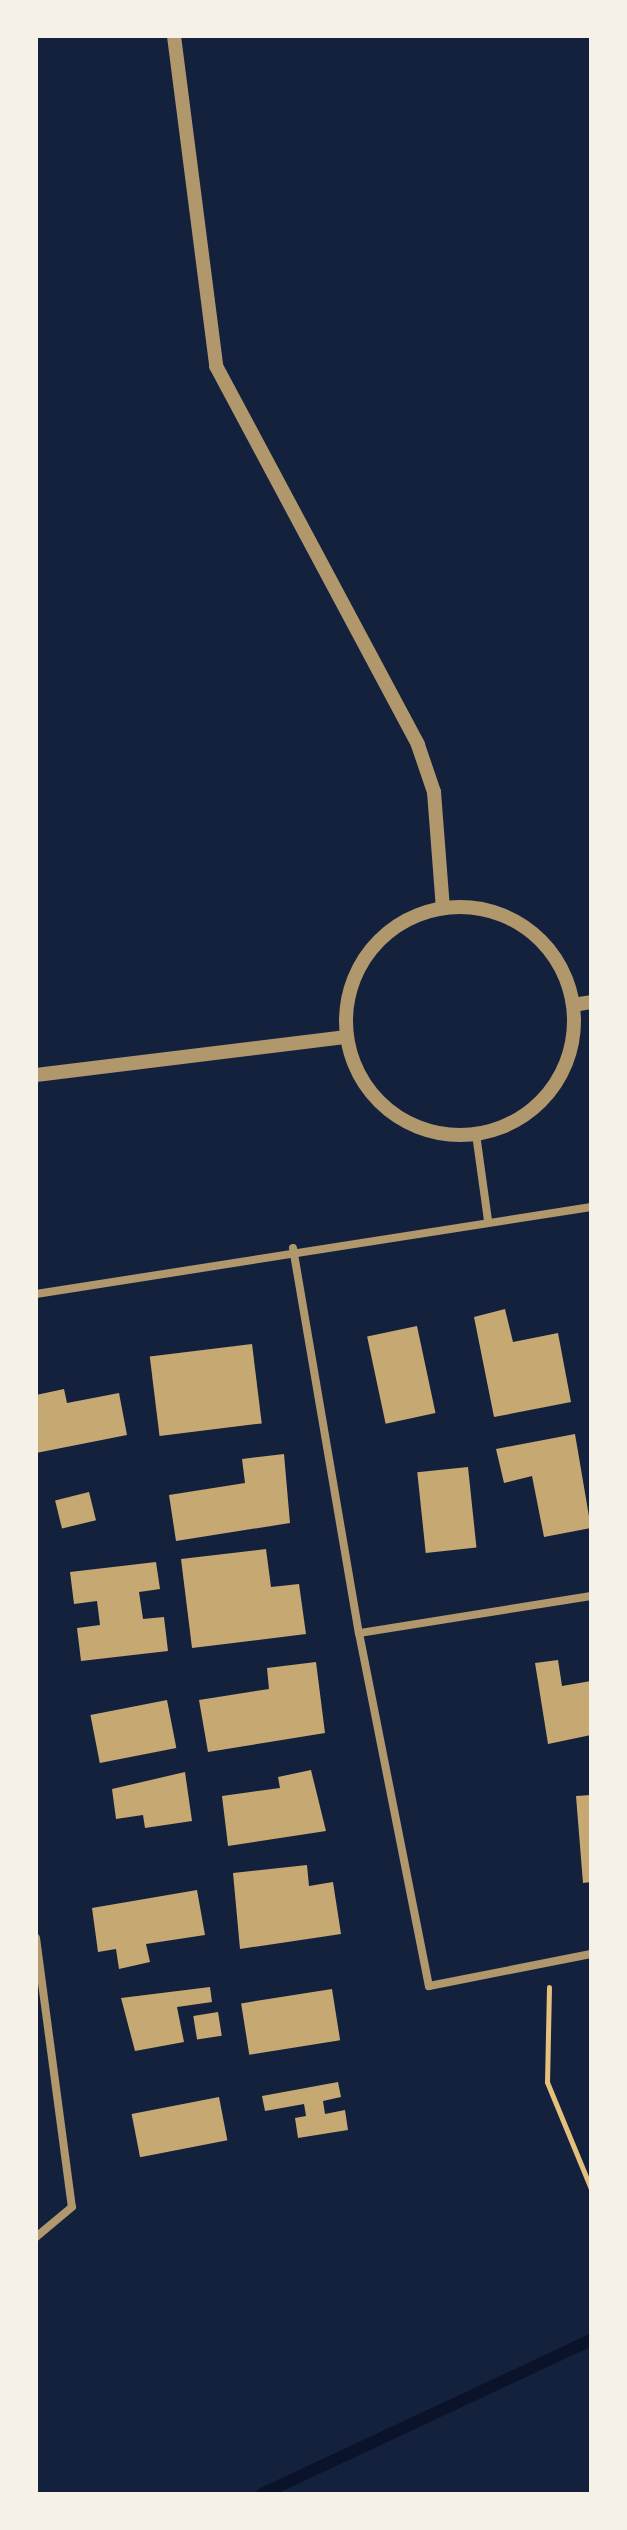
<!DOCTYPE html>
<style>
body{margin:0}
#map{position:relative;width:627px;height:2530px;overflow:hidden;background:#14213d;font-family:Raleway,sans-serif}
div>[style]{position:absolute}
.stream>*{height:12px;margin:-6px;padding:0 6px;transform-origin:6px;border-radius:6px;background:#0b132b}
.building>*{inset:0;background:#c6a872;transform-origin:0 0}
.path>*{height:5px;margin:-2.5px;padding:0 2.5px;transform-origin:2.5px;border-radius:2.5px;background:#e5c07b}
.minor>*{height:8px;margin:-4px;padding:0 4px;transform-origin:4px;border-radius:4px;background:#b1986c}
.tertiary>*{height:14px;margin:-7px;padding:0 7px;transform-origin:7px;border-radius:7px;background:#b1986c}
.tertiary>.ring{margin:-7px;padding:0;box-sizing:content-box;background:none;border:14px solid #b1986c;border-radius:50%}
span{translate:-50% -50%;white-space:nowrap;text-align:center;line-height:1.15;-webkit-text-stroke:8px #f6f1e7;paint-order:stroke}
.frame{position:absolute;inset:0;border:38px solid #f6f1e7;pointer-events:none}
</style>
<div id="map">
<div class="stream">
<i style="left:262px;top:2494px;width:363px;rotate:-25.1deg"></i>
</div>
<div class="building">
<i style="clip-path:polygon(505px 1309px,513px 1342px,558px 1333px,571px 1402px,494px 1417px,474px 1317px)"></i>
<i style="left:417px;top:1326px;width:89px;height:51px;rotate:78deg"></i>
<i style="left:252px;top:1344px;width:80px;height:103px;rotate:83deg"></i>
<i style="clip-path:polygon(64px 1389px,67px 1403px,119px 1393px,127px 1435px,36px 1453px,36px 1395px)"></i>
<i style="clip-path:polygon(575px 1434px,591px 1528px,544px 1537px,532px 1476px,504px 1483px,496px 1449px)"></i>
<i style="clip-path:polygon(284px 1454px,290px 1523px,176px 1541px,169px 1495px,245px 1483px,242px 1459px)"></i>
<i style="left:468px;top:1467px;width:81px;height:51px;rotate:84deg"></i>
<i style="left:89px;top:1492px;width:29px;height:35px;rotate:76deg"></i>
<i style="clip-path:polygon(266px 1549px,271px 1587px,299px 1584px,306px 1634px,192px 1648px,181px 1559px)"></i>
<i style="clip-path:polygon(156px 1562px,160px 1589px,139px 1592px,143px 1619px,164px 1617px,168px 1651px,81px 1661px,77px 1628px,100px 1625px,97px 1601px,74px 1604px,70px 1572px)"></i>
<i style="clip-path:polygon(558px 1660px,562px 1686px,591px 1681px,591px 1735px,548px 1744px,535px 1663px)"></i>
<i style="clip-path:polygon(316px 1662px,325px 1733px,208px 1752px,199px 1700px,269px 1689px,267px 1668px)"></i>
<i style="left:167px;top:1700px;width:49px;height:78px;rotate:79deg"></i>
<i style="clip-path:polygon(311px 1770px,326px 1831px,228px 1846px,222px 1796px,280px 1788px,278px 1777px)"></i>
<i style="clip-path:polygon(185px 1772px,192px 1821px,145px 1828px,143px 1815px,116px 1819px,112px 1789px)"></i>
<i style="clip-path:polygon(591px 1795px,591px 1882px,583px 1883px,576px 1796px)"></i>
<i style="clip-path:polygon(307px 1865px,309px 1886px,333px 1882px,341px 1934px,240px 1949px,233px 1873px)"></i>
<i style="clip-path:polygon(197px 1890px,205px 1935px,146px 1944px,150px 1962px,119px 1969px,116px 1949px,98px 1952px,92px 1908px)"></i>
<i style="clip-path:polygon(210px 1987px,212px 2002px,177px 2007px,184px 2042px,135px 2051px,121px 1998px)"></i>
<i style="left:332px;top:1989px;width:52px;height:92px;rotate:81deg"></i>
<i style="left:218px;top:2012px;width:24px;height:25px;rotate:81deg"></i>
<i style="clip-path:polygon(338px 2082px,341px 2097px,323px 2101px,325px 2114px,345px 2110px,348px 2130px,298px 2138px,295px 2118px,306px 2116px,304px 2104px,265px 2111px,262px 2096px)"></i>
<i style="left:219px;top:2097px;width:44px;height:89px;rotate:79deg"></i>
</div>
<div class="path">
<i style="left:549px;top:1987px;width:95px;rotate:91.2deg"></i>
<i style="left:547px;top:2082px;width:116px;rotate:67.6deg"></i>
</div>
<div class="minor">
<i style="left:476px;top:1134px;width:87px;rotate:82.1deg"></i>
<i style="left:293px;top:1248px;width:391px;rotate:80.3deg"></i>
<i style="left:36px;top:1294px;width:562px;rotate:-8.91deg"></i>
<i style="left:591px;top:1596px;width:235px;rotate:170.9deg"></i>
<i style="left:359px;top:1633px;width:360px;rotate:78.8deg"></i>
<i style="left:429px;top:1986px;width:165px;rotate:-11.2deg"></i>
<i style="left:36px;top:1938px;width:271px;rotate:82.4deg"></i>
<i style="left:72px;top:2207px;width:47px;rotate:140.2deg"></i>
</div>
<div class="tertiary">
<i style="left:174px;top:36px;width:333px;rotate:82.7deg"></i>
<i style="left:216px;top:366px;width:429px;rotate:61.9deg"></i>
<i style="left:418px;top:745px;width:50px;rotate:71.2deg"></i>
<i style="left:434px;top:792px;width:116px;rotate:85.6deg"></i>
<i class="ring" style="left:346px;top:907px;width:214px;height:214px"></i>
<i style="left:573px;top:1005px;width:18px;rotate:-9deg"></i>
<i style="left:36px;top:1075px;width:313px;rotate:-7deg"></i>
</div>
<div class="frame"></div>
</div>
